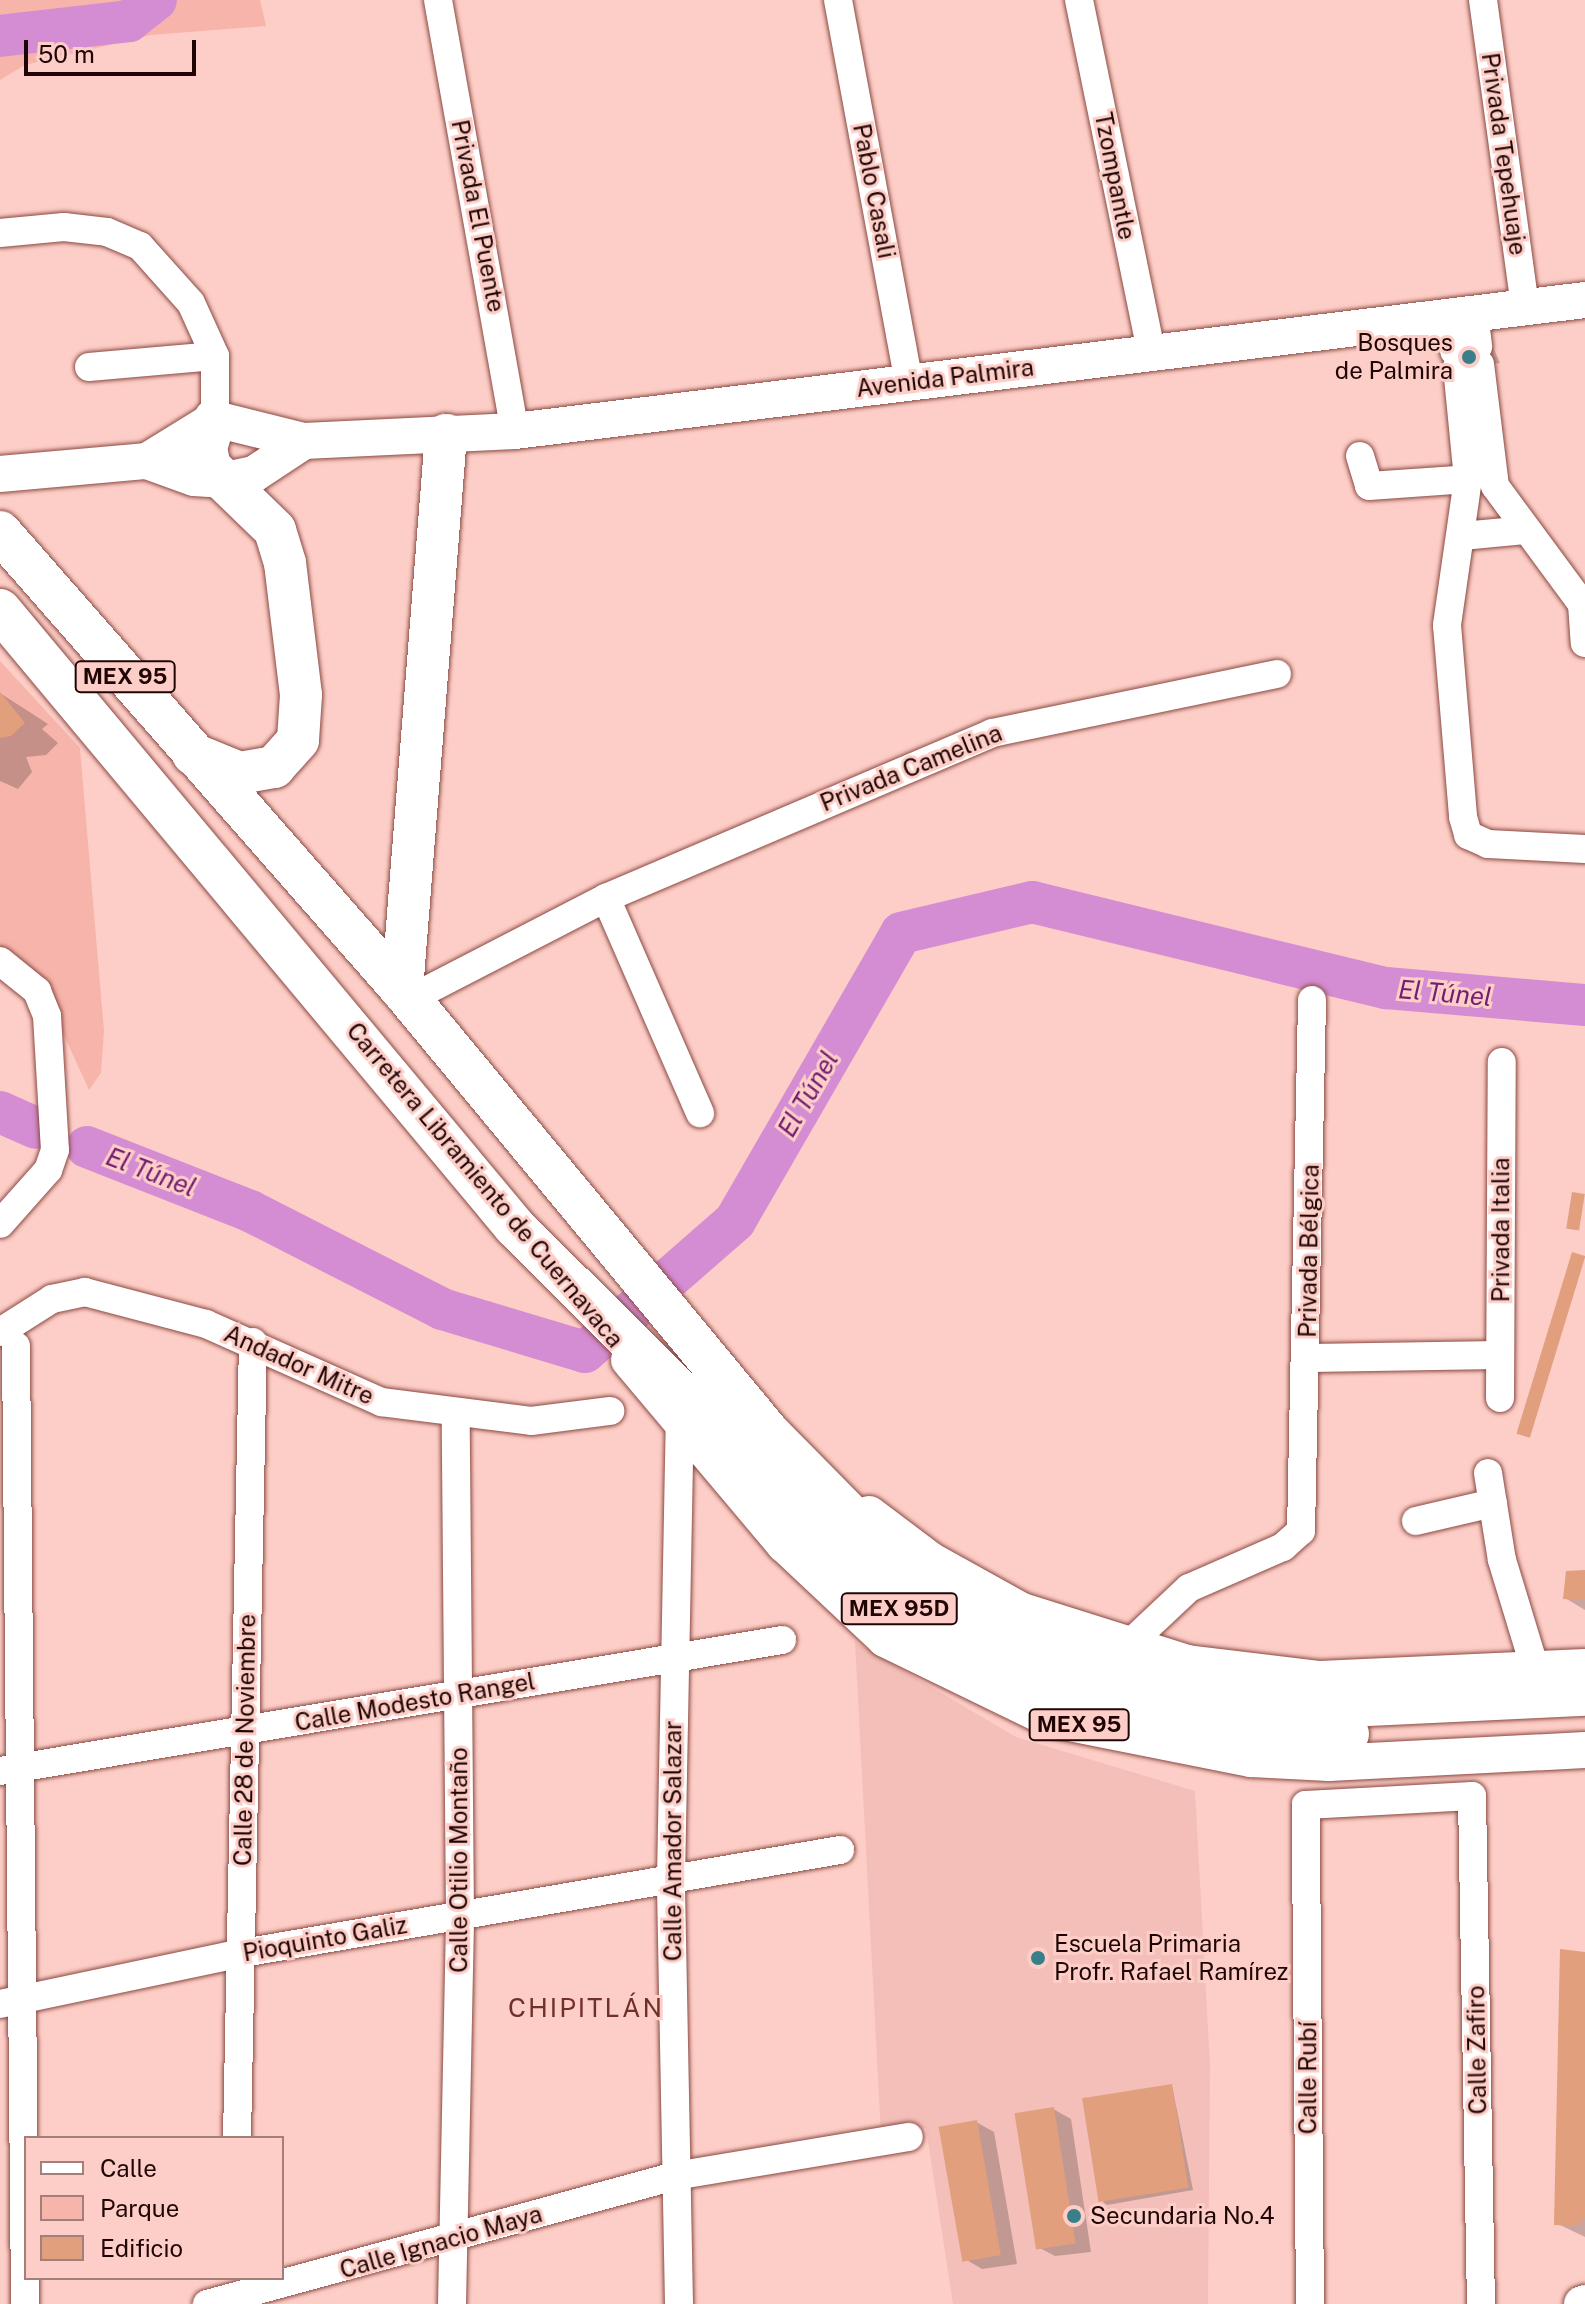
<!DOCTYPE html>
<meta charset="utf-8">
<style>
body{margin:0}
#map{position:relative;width:1585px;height:2304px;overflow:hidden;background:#fdcec7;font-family:"Public Sans",sans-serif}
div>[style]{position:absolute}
.built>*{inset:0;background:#f3bfb8}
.green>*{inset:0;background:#f7b4aa}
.shadow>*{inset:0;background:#0003}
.river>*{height:42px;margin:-21px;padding:0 21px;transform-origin:21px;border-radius:21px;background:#d48cd2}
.building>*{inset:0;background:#e19f7e;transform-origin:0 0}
.roads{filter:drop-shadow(0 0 2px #8b4942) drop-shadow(0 0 2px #8b4942)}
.minor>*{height:28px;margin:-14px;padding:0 14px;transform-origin:14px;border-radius:14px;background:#fff}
.major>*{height:36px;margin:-18px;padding:0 18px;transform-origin:18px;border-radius:18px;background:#fff}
.highway>*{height:42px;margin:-21px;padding:0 21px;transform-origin:21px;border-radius:21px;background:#fff}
.dots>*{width:22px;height:22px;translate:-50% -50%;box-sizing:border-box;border:4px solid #fdcec7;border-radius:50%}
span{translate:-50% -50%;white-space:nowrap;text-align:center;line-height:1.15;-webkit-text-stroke:6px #fdcec7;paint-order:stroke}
.shield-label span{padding:2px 6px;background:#fdcec7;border:2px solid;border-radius:6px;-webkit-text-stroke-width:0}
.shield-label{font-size:22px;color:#1f0605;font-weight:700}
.street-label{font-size:24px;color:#1f0605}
.poi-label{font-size:24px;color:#1f0605}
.right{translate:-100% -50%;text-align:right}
.left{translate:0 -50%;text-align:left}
.water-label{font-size:26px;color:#731e73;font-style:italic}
.neighbourhood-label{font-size:26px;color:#70302a;letter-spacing:2px}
.legend{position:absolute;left:24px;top:2136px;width:260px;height:144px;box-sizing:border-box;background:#fdcec7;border:2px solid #a47e79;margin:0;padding:10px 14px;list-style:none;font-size:24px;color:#1f0605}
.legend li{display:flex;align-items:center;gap:16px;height:40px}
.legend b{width:40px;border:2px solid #a47e79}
.scale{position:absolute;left:24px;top:40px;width:172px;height:36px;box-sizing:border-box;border:4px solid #1f0605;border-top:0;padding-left:10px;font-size:24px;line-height:28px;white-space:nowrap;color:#1f0605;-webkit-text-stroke:6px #fdcec7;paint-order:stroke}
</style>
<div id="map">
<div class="built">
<i style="clip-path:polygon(855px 1642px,1016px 1737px,1195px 1791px,1210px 2066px,1208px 2304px,953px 2304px,926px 2128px,881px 2135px)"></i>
</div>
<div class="green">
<i style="clip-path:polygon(0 0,260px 0,266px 26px,151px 35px,25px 65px,0 80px)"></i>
<i style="clip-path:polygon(0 661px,80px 748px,104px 1031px,101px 1073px,89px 1090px,42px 987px,0 952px)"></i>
</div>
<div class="shadow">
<i style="clip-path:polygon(1493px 347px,1500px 363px,1451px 370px,1444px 354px)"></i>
<i style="clip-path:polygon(0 693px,48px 724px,42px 729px,58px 743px,46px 755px,26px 757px,32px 772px,18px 789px,0 781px)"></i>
<i style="clip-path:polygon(1585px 1572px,1585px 1610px,1565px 1598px)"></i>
<i style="clip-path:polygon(1585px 1954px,1585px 2237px,1556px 2223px)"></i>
<i style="clip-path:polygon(1172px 2086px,1193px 2190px,1107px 2205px,1103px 2202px)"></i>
<i style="clip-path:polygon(1053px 2109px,1071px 2119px,1091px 2252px,1055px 2256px,1038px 2247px)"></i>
<i style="clip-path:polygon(976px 2122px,994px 2132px,1017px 2264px,982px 2269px,965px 2259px)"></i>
</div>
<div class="river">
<i style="left:0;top:36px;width:130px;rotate:-6.6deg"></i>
<i style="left:129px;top:21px;width:34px;rotate:-38deg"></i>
<i style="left:0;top:1112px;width:39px;rotate:24deg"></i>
<i style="left:87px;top:1147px;width:175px;rotate:21.4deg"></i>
<i style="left:250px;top:1211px;width:216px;rotate:27deg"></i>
<i style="left:442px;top:1309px;width:149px;rotate:16.7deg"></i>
<i style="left:585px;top:1352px;width:199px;rotate:-41.1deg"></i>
<i style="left:735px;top:1221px;width:332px;rotate:-60deg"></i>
<i style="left:901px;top:933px;width:135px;rotate:-13.3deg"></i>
<i style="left:1032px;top:902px;width:364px;rotate:13.7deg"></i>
<i style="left:1386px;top:988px;width:200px;rotate:4.9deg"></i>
</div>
<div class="building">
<i style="clip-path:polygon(0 692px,25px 723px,11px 736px,0 738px)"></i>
<i style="left:1572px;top:1192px;width:13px;height:37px;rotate:9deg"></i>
<i style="left:1572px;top:1252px;width:14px;height:190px;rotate:17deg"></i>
<i style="clip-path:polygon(1585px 1570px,1585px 1600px,1563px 1599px,1566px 1571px)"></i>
<i style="clip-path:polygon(1560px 1949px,1585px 1952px,1585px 2218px,1577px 2226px,1554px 2225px)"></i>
<i style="left:1172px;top:2084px;width:105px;height:91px;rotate:81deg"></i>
<i style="left:1054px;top:2107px;width:138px;height:40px;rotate:81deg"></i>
<i style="left:977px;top:2120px;width:137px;height:39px;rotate:80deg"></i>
</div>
<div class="roads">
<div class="minor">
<i style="left:438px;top:0;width:438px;rotate:79.9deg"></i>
<i style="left:838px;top:0;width:390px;rotate:79.5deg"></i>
<i style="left:1079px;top:0;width:359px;rotate:78.4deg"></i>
<i style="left:1483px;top:0;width:310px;rotate:82.2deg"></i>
<i style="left:0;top:233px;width:64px;rotate:-5.4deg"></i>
<i style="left:64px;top:227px;width:43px;rotate:6.6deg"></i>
<i style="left:107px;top:232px;width:36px;rotate:23deg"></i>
<i style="left:140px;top:246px;width:76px;rotate:48.2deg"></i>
<i style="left:191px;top:303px;width:58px;rotate:65.6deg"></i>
<i style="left:215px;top:356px;width:63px;rotate:90deg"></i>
<i style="left:1474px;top:313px;width:34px;rotate:83deg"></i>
<i style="left:1447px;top:317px;width:35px;rotate:78deg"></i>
<i style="left:1480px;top:364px;width:123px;rotate:83deg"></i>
<i style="left:1495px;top:486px;width:147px;rotate:53.6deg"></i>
<i style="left:1582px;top:604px;width:39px;rotate:86deg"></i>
<i style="left:89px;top:367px;width:126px;rotate:-5deg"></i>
<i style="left:1457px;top:367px;width:113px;rotate:84.4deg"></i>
<i style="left:1468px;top:479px;width:148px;rotate:98.2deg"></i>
<i style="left:1447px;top:625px;width:193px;rotate:85.2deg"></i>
<i style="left:1463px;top:817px;width:19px;rotate:74deg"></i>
<i style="left:1468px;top:835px;width:22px;rotate:24deg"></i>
<i style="left:1488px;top:844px;width:97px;rotate:3deg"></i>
<i style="left:1360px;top:456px;width:31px;rotate:73deg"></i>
<i style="left:1369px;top:486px;width:99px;rotate:-4deg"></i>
<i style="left:1462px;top:536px;width:63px;rotate:-5.4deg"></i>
<i style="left:606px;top:898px;width:235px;rotate:66.4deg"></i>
<i style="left:0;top:961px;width:48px;rotate:39deg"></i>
<i style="left:37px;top:991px;width:27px;rotate:68deg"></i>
<i style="left:47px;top:1016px;width:134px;rotate:86.6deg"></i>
<i style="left:55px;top:1150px;width:21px;rotate:109deg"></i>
<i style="left:48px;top:1170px;width:72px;rotate:131.6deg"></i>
<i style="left:410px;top:999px;width:220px;rotate:-27.3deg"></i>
<i style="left:606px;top:898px;width:420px;rotate:-23.1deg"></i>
<i style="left:992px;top:733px;width:291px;rotate:-11.7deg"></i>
<i style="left:0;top:1332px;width:62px;rotate:-32.4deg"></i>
<i style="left:52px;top:1299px;width:34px;rotate:-12deg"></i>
<i style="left:85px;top:1292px;width:125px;rotate:14.8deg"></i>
<i style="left:206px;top:1324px;width:192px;rotate:24deg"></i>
<i style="left:381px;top:1402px;width:151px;rotate:7.2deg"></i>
<i style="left:531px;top:1421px;width:80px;rotate:-7.2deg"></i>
<i style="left:16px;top:1346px;width:958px;rotate:89.46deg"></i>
<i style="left:1308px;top:1358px;width:192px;rotate:-0.9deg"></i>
<i style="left:1500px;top:1398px;width:336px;rotate:-89.7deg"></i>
<i style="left:1488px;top:1473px;width:88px;rotate:80.9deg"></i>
<i style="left:1502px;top:1560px;width:117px;rotate:73.1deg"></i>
<i style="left:1416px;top:1521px;width:79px;rotate:-13.2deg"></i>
<i style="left:1124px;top:1649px;width:89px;rotate:-43.2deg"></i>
<i style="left:1189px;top:1588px;width:103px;rotate:-23.6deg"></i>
<i style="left:1283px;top:1547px;width:24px;rotate:-42deg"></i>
<i style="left:1301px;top:1531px;width:531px;rotate:-88.81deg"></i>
<i style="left:0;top:1771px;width:793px;rotate:-9.51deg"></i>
<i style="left:0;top:2004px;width:248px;rotate:-11.9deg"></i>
<i style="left:243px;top:1953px;width:606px;rotate:-9.79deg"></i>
<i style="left:237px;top:2138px;width:796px;rotate:-88.85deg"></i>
<i style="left:207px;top:2304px;width:485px;rotate:-15.3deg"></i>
<i style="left:675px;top:2176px;width:237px;rotate:-9.5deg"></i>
<i style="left:452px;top:2304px;width:389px;rotate:-88.8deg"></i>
<i style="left:460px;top:1915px;width:499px;rotate:-90.5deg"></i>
<i style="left:679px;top:2304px;width:426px;rotate:-91.1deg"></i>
<i style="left:671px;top:1878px;width:451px;rotate:-88.9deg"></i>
<i style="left:1310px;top:2304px;width:499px;rotate:-90.5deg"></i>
<i style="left:1306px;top:1805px;width:166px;rotate:-3.1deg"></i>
<i style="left:1472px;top:1796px;width:508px;rotate:88.99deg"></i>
</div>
<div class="major">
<i style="left:147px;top:461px;width:80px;rotate:-31.7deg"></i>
<i style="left:215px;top:419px;width:92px;rotate:13.9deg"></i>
<i style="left:304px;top:441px;width:211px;rotate:-2.7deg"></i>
<i style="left:515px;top:431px;width:1078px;rotate:-6.98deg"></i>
<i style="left:0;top:474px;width:148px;rotate:-5.1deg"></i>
<i style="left:147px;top:461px;width:50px;rotate:19.9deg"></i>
<i style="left:194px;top:478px;width:31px;rotate:4deg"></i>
<i style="left:225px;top:480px;width:30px;rotate:-12deg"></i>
<i style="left:254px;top:474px;width:60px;rotate:-33.4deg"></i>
<i style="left:629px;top:1360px;width:241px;rotate:49.9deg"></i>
<i style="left:784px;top:1544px;width:139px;rotate:43.2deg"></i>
<i style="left:885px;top:1639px;width:183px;rotate:25.9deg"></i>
<i style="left:1050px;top:1719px;width:205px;rotate:11.3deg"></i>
<i style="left:1251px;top:1759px;width:78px;rotate:2.9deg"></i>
<i style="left:1329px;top:1763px;width:256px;rotate:-2.9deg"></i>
<i style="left:869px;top:1514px;width:76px;rotate:37deg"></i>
<i style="left:930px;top:1560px;width:105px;rotate:29deg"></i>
<i style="left:1022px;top:1611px;width:173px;rotate:17.5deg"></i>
<i style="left:1187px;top:1663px;width:134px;rotate:6.9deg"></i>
<i style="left:1320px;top:1679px;width:265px;rotate:-2.6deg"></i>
<i style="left:1582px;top:2304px;width:3px;rotate:-18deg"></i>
</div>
<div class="highway">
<i style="left:0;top:532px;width:609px;rotate:48.73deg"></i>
<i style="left:402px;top:990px;width:575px;rotate:50.36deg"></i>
<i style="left:769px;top:1433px;width:222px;rotate:45.4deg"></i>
<i style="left:925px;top:1591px;width:136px;rotate:27.1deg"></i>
<i style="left:1046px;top:1653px;width:140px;rotate:15.7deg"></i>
<i style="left:1181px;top:1691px;width:146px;rotate:6.3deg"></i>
<i style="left:1326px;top:1707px;width:259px;rotate:-2.7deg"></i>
<i style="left:0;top:610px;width:804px;rotate:50.15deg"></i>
<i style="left:515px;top:1227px;width:539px;rotate:44.85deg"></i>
<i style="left:897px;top:1607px;width:119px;rotate:29.8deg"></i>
<i style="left:1000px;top:1666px;width:109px;rotate:20.9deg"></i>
<i style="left:1102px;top:1705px;width:147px;rotate:11.4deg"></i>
<i style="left:1246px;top:1734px;width:102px"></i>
<i style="left:193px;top:754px;width:51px;rotate:22deg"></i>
<i style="left:240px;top:773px;width:35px;rotate:-10deg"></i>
<i style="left:274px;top:767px;width:36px;rotate:-48deg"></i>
<i style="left:298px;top:740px;width:45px;rotate:-86.2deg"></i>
<i style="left:301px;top:695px;width:133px;rotate:-96.9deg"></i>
<i style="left:285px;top:563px;width:34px;rotate:-107deg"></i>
<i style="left:275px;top:530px;width:91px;rotate:-135.9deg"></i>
<i style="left:210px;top:467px;width:19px;rotate:-102deg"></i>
<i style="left:206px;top:448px;width:30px;rotate:-73deg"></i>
<i style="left:402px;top:990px;width:557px;rotate:-85.47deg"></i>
</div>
</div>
<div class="dots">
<i style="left:1469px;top:357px;background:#387f89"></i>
<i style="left:1038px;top:1958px;background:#387f89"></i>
<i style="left:1074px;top:2216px;background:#387f89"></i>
</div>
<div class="shield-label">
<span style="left:125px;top:677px">MEX 95</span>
<span style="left:899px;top:1609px">MEX 95D</span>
<span style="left:1079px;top:1725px">MEX 95</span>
</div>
<div class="street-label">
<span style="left:1504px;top:154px;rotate:82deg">Privada Tepehuaje</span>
<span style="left:1115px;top:176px;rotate:79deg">Tzompantle</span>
<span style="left:874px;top:191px;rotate:79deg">Pablo Casali</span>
<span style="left:478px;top:216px;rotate:79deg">Privada El Puente</span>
<span style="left:945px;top:378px;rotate:-7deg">Avenida Palmira</span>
<span style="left:911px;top:768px;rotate:-22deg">Privada Camelina</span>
<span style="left:485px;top:1185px;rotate:50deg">Carretera Libramiento de Cuernavaca</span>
<span style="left:1501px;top:1230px;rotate:-90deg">Privada Italia</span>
<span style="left:1309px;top:1251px;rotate:-89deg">Privada Bélgica</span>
<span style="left:299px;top:1365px;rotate:24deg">Andador Mitre</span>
<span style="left:415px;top:1702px;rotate:-10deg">Calle Modesto Rangel</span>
<span style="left:245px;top:1740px;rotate:-89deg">Calle 28 de Noviembre</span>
<span style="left:673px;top:1841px;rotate:-90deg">Calle Amador Salazar</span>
<span style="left:459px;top:1860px;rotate:-90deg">Calle Otilio Montaño</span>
<span style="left:325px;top:1939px;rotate:-10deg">Pioquinto Galiz</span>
<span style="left:1477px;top:2050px;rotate:-91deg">Calle Zafiro</span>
<span style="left:1308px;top:2078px;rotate:-90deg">Calle Rubí</span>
<span style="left:441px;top:2242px;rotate:-16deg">Calle Ignacio Maya</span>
</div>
<div class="poi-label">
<span class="right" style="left:1453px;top:357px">Bosques<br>de Palmira</span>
<span class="left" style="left:1054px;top:1958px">Escuela Primaria<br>Profr. Rafael Ramírez</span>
<span class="left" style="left:1090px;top:2216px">Secundaria No.4</span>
</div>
<div class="water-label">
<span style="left:1445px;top:993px;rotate:5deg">El Túnel</span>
<span style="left:808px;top:1094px;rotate:-60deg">El Túnel</span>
<span style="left:151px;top:1172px;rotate:21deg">El Túnel</span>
</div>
<div class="neighbourhood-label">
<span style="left:586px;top:2008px">CHIPITLÁN</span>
</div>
<ul class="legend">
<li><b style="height:10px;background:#fff"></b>Calle</li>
<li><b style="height:22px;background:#f7b4aa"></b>Parque</li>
<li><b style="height:22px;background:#e19f7e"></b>Edificio</li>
</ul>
<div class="scale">50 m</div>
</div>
